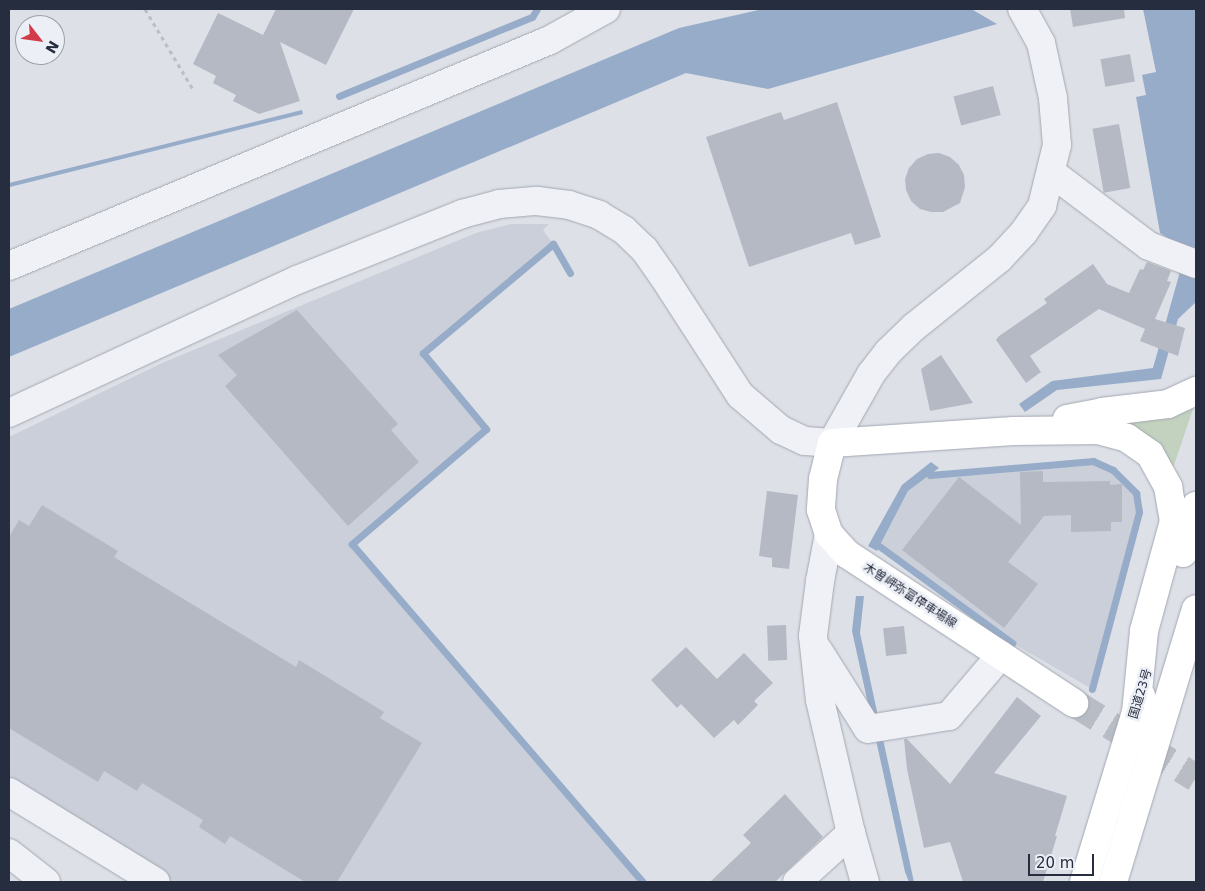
<!DOCTYPE html>
<meta charset="utf-8">
<style>
body{margin:0}
#map{position:relative;width:1205px;height:891px;overflow:hidden;background:#dde0e7;font-family:"DejaVu Sans","Noto Sans JP",sans-serif}
div>[style]{position:absolute}
.built>*{inset:0;background:#cbcfd9}
.green>*{inset:0;background:#c2d2be}
.water>*{inset:0;background:#96acc9;transform-origin:0 0}
.stream>*{height:7px;margin:-3.5px;padding:0 3.5px;transform-origin:3.5px;border-radius:3.5px;background:#96acc9}
.building>*{inset:0;background:#b4b9c4;transform-origin:0 0}
.major-tunnel>*{height:28px;margin-top:-14px;transform-origin:0;background:repeating-linear-gradient(90deg,#b8bcc5 0 28px,transparent 0 42px)}
.path>*{height:3px;margin-top:-1.5px;transform-origin:0;background:repeating-linear-gradient(90deg,#bbbec6 0 4px,transparent 0 8px)}
.roads{filter:drop-shadow(0 0 1px #a2a7b1) drop-shadow(0 0 1px #a2a7b1)}
.minor>*{height:28px;margin:-14px;padding:0 14px;transform-origin:14px;border-radius:14px;background:#f0f1f6}
.major>*{height:28px;margin:-14px;padding:0 14px;transform-origin:14px;border-radius:14px;background:#fff}
.highway>*{height:28px;margin:-14px;padding:0 14px;transform-origin:14px;border-radius:14px;background:#fff}
span{translate:-50% -50%;white-space:nowrap;text-align:center;line-height:1.15;-webkit-text-stroke:5px #eceff5;paint-order:stroke}
.street-label{font-size:12px;color:#262d3e}
.frame{position:absolute;inset:0;border:10px solid #262d3e;pointer-events:none}
.north{position:absolute;left:15px;top:15px;width:50px;height:50px;box-sizing:border-box;background:#eceff5;border:1px solid #9da1ac;border-radius:50%;rotate:120deg;font-size:14px;font-weight:700;line-height:20px;text-align:center;color:#262d3e}
.north::after{content:'';display:block;margin:auto;width:18px;height:22px;background:#d23c4a;clip-path:polygon(50% 0,100% 100%,50% 72%,0 100%)}
.scale{position:absolute;left:1028px;top:854px;width:66px;height:22px;box-sizing:border-box;border:2px solid #262d3e;border-top:0;padding-left:6px;font-size:15px;line-height:18px;white-space:nowrap;color:#262d3e;-webkit-text-stroke:4px #eceff5;paint-order:stroke}
</style>
<div id="map">
<div class="built">
<i style="clip-path:polygon(511px 224px,549px 224px,543px 230px,553px 244px,423px 353px,486px 429px,352px 544px,643px 882px,173px 882px,9px 779px,9px 437px,162px 363px,476px 233px)"></i>
<i style="clip-path:polygon(1093px 461px,1113px 470px,1136px 493px,1139px 512px,1092px 689px,1012px 643px,880px 546px,908px 491px,930px 475px)"></i>
</div>
<div class="green">
<i style="clip-path:polygon(1195px 403px,1170px 477px,1105px 422px)"></i>
</div>
<div class="water">
<i style="clip-path:polygon(763px 9px,963px 9px,973px 10px,997px 24px,768px 89px,686px 73px,9px 357px,9px 309px,679px 28px)"></i>
<i style="clip-path:polygon(1143px 9px,1196px 9px,1196px 302px,1178px 319px,1161px 379px,1057px 390px,1025px 412px,1019px 404px,1052px 381px,1153px 368px,1186px 250px,1160px 233px,1136px 97px,1146px 95px,1142px 75px,1156px 72px)"></i>
<i style="left:302px;top:110px;width:4px;height:317px;rotate:76deg"></i>
<i style="clip-path:polygon(931px 462px,939px 468px,908px 491px,877px 551px,868px 546px,902px 485px)"></i>
<i style="clip-path:polygon(856px 596px,864px 596px,860px 633px,914px 882px,909px 882px,905px 872px,852px 631px)"></i>
</div>
<div class="stream">
<i style="left:339px;top:96px;width:209px;rotate:-22.3deg"></i>
<i style="left:532px;top:17px;width:9px;rotate:-58deg"></i>
<i style="left:570px;top:273px;width:34px;rotate:-120deg"></i>
<i style="left:553px;top:244px;width:170px;rotate:140deg"></i>
<i style="left:423px;top:353px;width:99px;rotate:50.3deg"></i>
<i style="left:486px;top:429px;width:177px;rotate:139.4deg"></i>
<i style="left:352px;top:544px;width:446px;rotate:49.3deg"></i>
<i style="left:927px;top:471px;width:5px;rotate:53deg"></i>
<i style="left:930px;top:475px;width:164px;rotate:-4.9deg"></i>
<i style="left:1093px;top:461px;width:22px;rotate:24deg"></i>
<i style="left:1113px;top:470px;width:33px;rotate:45deg"></i>
<i style="left:1136px;top:493px;width:19px;rotate:81deg"></i>
<i style="left:1139px;top:512px;width:183px;rotate:104.9deg"></i>
<i style="left:875px;top:543px;width:170px;rotate:36.1deg"></i>
</div>
<div class="building">
<i style="clip-path:polygon(276px 9px,354px 9px,326px 65px,280px 42px,300px 101px,259px 114px,233px 101px,236px 95px,213px 83px,216px 76px,193px 64px,218px 13px,263px 35px)"></i>
<i style="clip-path:polygon(1070px 9px,1124px 9px,1125px 18px,1073px 27px)"></i>
<i style="left:1130px;top:54px;width:28px;height:30px;rotate:80deg"></i>
<i style="left:993px;top:86px;width:30px;height:41px;rotate:75deg"></i>
<i style="clip-path:polygon(837px 102px,881px 237px,855px 245px,851px 233px,749px 267px,706px 137px,781px 112px,784px 120px)"></i>
<i style="left:1119px;top:124px;width:65px;height:27px;rotate:80deg"></i>
<i style="clip-path:polygon(939px 153px,950px 157px,959px 165px,964px 175px,965px 187px,960px 203px,943px 212px,931px 212px,920px 209px,911px 201px,906px 190px,905px 179px,909px 168px,917px 159px,928px 154px)"></i>
<i style="clip-path:polygon(1147px 262px,1171px 271px,1167px 281px,1171px 282px,1155px 319px,1185px 328px,1178px 356px,1140px 341px,1145px 329px,1099px 309px,1030px 356px,1041px 372px,1026px 383px,996px 340px,999px 336px,1047px 303px,1044px 299px,1093px 264px,1107px 284px,1129px 293px,1140px 269px,1143px 270px)"></i>
<i style="clip-path:polygon(297px 310px,398px 424px,391px 430px,419px 462px,348px 526px,225px 386px,237px 375px,218px 355px)"></i>
<i style="clip-path:polygon(941px 355px,973px 403px,930px 411px,921px 369px)"></i>
<i style="clip-path:polygon(1043px 471px,1043px 482px,1110px 481px,1110px 485px,1122px 484px,1122px 522px,1111px 522px,1111px 531px,1071px 532px,1071px 515px,1044px 516px,1008px 562px,1038px 584px,1004px 628px,902px 550px,959px 477px,1021px 525px,1020px 472px)"></i>
<i style="clip-path:polygon(767px 491px,798px 495px,789px 569px,772px 567px,772px 558px,759px 556px)"></i>
<i style="clip-path:polygon(42px 505px,118px 551px,114px 557px,296px 667px,299px 660px,384px 712px,380px 718px,422px 743px,337px 882px,305px 882px,230px 836px,225px 844px,199px 827px,203px 820px,142px 783px,137px 791px,104px 771px,98px 782px,9px 728px,9px 537px,19px 520px,29px 526px)"></i>
<i style="left:786px;top:625px;width:35px;height:19px;rotate:88deg"></i>
<i style="left:904px;top:626px;width:28px;height:21px;rotate:84deg"></i>
<i style="clip-path:polygon(686px 647px,717px 679px,744px 653px,773px 683px,754px 701px,758px 705px,738px 725px,734px 720px,714px 738px,681px 704px,677px 708px,651px 680px)"></i>
<i style="clip-path:polygon(1017px 697px,1041px 716px,994px 773px,1067px 796px,1055px 836px,1057px 836px,1043px 882px,963px 882px,950px 842px,924px 848px,907px 769px,904px 739px,907px 739px,950px 784px)"></i>
<i style="clip-path:polygon(785px 794px,823px 837px,775px 882px,710px 882px,751px 843px,743px 835px)"></i>
</div>
<div class="major-tunnel">
<i style="left:1074px;top:703px;width:143px;rotate:31.6deg"></i>
</div>
<div class="path">
<i style="left:145px;top:9px;width:96px;rotate:59.1deg"></i>
</div>
<div class="roads">
<div class="minor">
<i style="left:1052px;top:173px;width:121px;rotate:37deg"></i>
<i style="left:1149px;top:246px;width:50px;rotate:21deg"></i>
<i style="left:9px;top:266px;width:586px;rotate:-22.67deg"></i>
<i style="left:550px;top:40px;width:64px;rotate:-29deg"></i>
<i style="left:9px;top:413px;width:317px;rotate:-24.8deg"></i>
<i style="left:297px;top:280px;width:178px;rotate:-21.8deg"></i>
<i style="left:462px;top:214px;width:38px;rotate:-15deg"></i>
<i style="left:499px;top:204px;width:38px;rotate:-5deg"></i>
<i style="left:537px;top:201px;width:32px;rotate:7deg"></i>
<i style="left:569px;top:205px;width:32px;rotate:18deg"></i>
<i style="left:599px;top:215px;width:29px;rotate:31deg"></i>
<i style="left:624px;top:230px;width:28px;rotate:44deg"></i>
<i style="left:644px;top:249px;width:33px;rotate:55deg"></i>
<i style="left:663px;top:276px;width:142px;rotate:57.1deg"></i>
<i style="left:740px;top:395px;width:54px;rotate:40.5deg"></i>
<i style="left:781px;top:430px;width:26px;rotate:25deg"></i>
<i style="left:805px;top:441px;width:27px;rotate:4deg"></i>
<i style="left:832px;top:443px;width:79px;rotate:-60.5deg"></i>
<i style="left:871px;top:374px;width:28px;rotate:-52deg"></i>
<i style="left:888px;top:352px;width:36px;rotate:-44deg"></i>
<i style="left:914px;top:327px;width:109px;rotate:-38.7deg"></i>
<i style="left:999px;top:259px;width:37px;rotate:-47deg"></i>
<i style="left:1024px;top:232px;width:32px;rotate:-55deg"></i>
<i style="left:1042px;top:206px;width:63px;rotate:-76.2deg"></i>
<i style="left:1057px;top:145px;width:47px;rotate:-94.9deg"></i>
<i style="left:1053px;top:98px;width:56px;rotate:-102.3deg"></i>
<i style="left:1041px;top:43px;width:39px;rotate:-119deg"></i>
<i style="left:829px;top:534px;width:48px;rotate:100.8deg"></i>
<i style="left:820px;top:581px;width:55px;rotate:97.3deg"></i>
<i style="left:813px;top:636px;width:64px;rotate:83.8deg"></i>
<i style="left:820px;top:700px;width:137px;rotate:76.9deg"></i>
<i style="left:851px;top:833px;width:51px;rotate:74.1deg"></i>
<i style="left:818px;top:650px;width:93px;rotate:57.7deg"></i>
<i style="left:868px;top:729px;width:82px;rotate:-9.1deg"></i>
<i style="left:949px;top:716px;width:80px;rotate:-49.6deg"></i>
<i style="left:9px;top:792px;width:172px;rotate:31.5deg"></i>
<i style="left:9px;top:853px;width:47px;rotate:38.1deg"></i>
<i style="left:797px;top:882px;width:73px;rotate:-42.2deg"></i>
</div>
<div class="major">
<i style="left:832px;top:443px;width:37px;rotate:104deg"></i>
<i style="left:823px;top:479px;width:31px;rotate:94deg"></i>
<i style="left:821px;top:510px;width:25px;rotate:72deg"></i>
<i style="left:829px;top:534px;width:27px;rotate:48deg"></i>
<i style="left:847px;top:554px;width:272px;rotate:33.3deg"></i>
</div>
<div class="highway">
<i style="left:1067px;top:419px;width:36px;rotate:-11deg"></i>
<i style="left:1102px;top:412px;width:66px;rotate:-6.9deg"></i>
<i style="left:1168px;top:404px;width:31px;rotate:-25deg"></i>
<i style="left:832px;top:443px;width:182px;rotate:-3.8deg"></i>
<i style="left:1014px;top:431px;width:84px;rotate:-0.7deg"></i>
<i style="left:1098px;top:430px;width:30px;rotate:15deg"></i>
<i style="left:1127px;top:438px;width:28px;rotate:35deg"></i>
<i style="left:1150px;top:454px;width:38px;rotate:61deg"></i>
<i style="left:1168px;top:487px;width:35px;rotate:80deg"></i>
<i style="left:1174px;top:521px;width:114px;rotate:105.3deg"></i>
<i style="left:1144px;top:631px;width:81px;rotate:95.6deg"></i>
<i style="left:1183px;top:553px;width:49px;rotate:-74.5deg"></i>
<i style="left:1084px;top:882px;width:195px;rotate:-73deg"></i>
<i style="left:1113px;top:882px;width:285px;rotate:-73.1deg"></i>
</div>
</div>
<div class="street-label">
<span style="left:910px;top:596px;rotate:33deg">木曽岬弥富停車場線</span>
<span style="left:1141px;top:694px;rotate:-73deg">国道23号</span>
</div>
<div class="frame"></div>
<div class="north">N</div>
<div class="scale">20 m</div>
</div>
